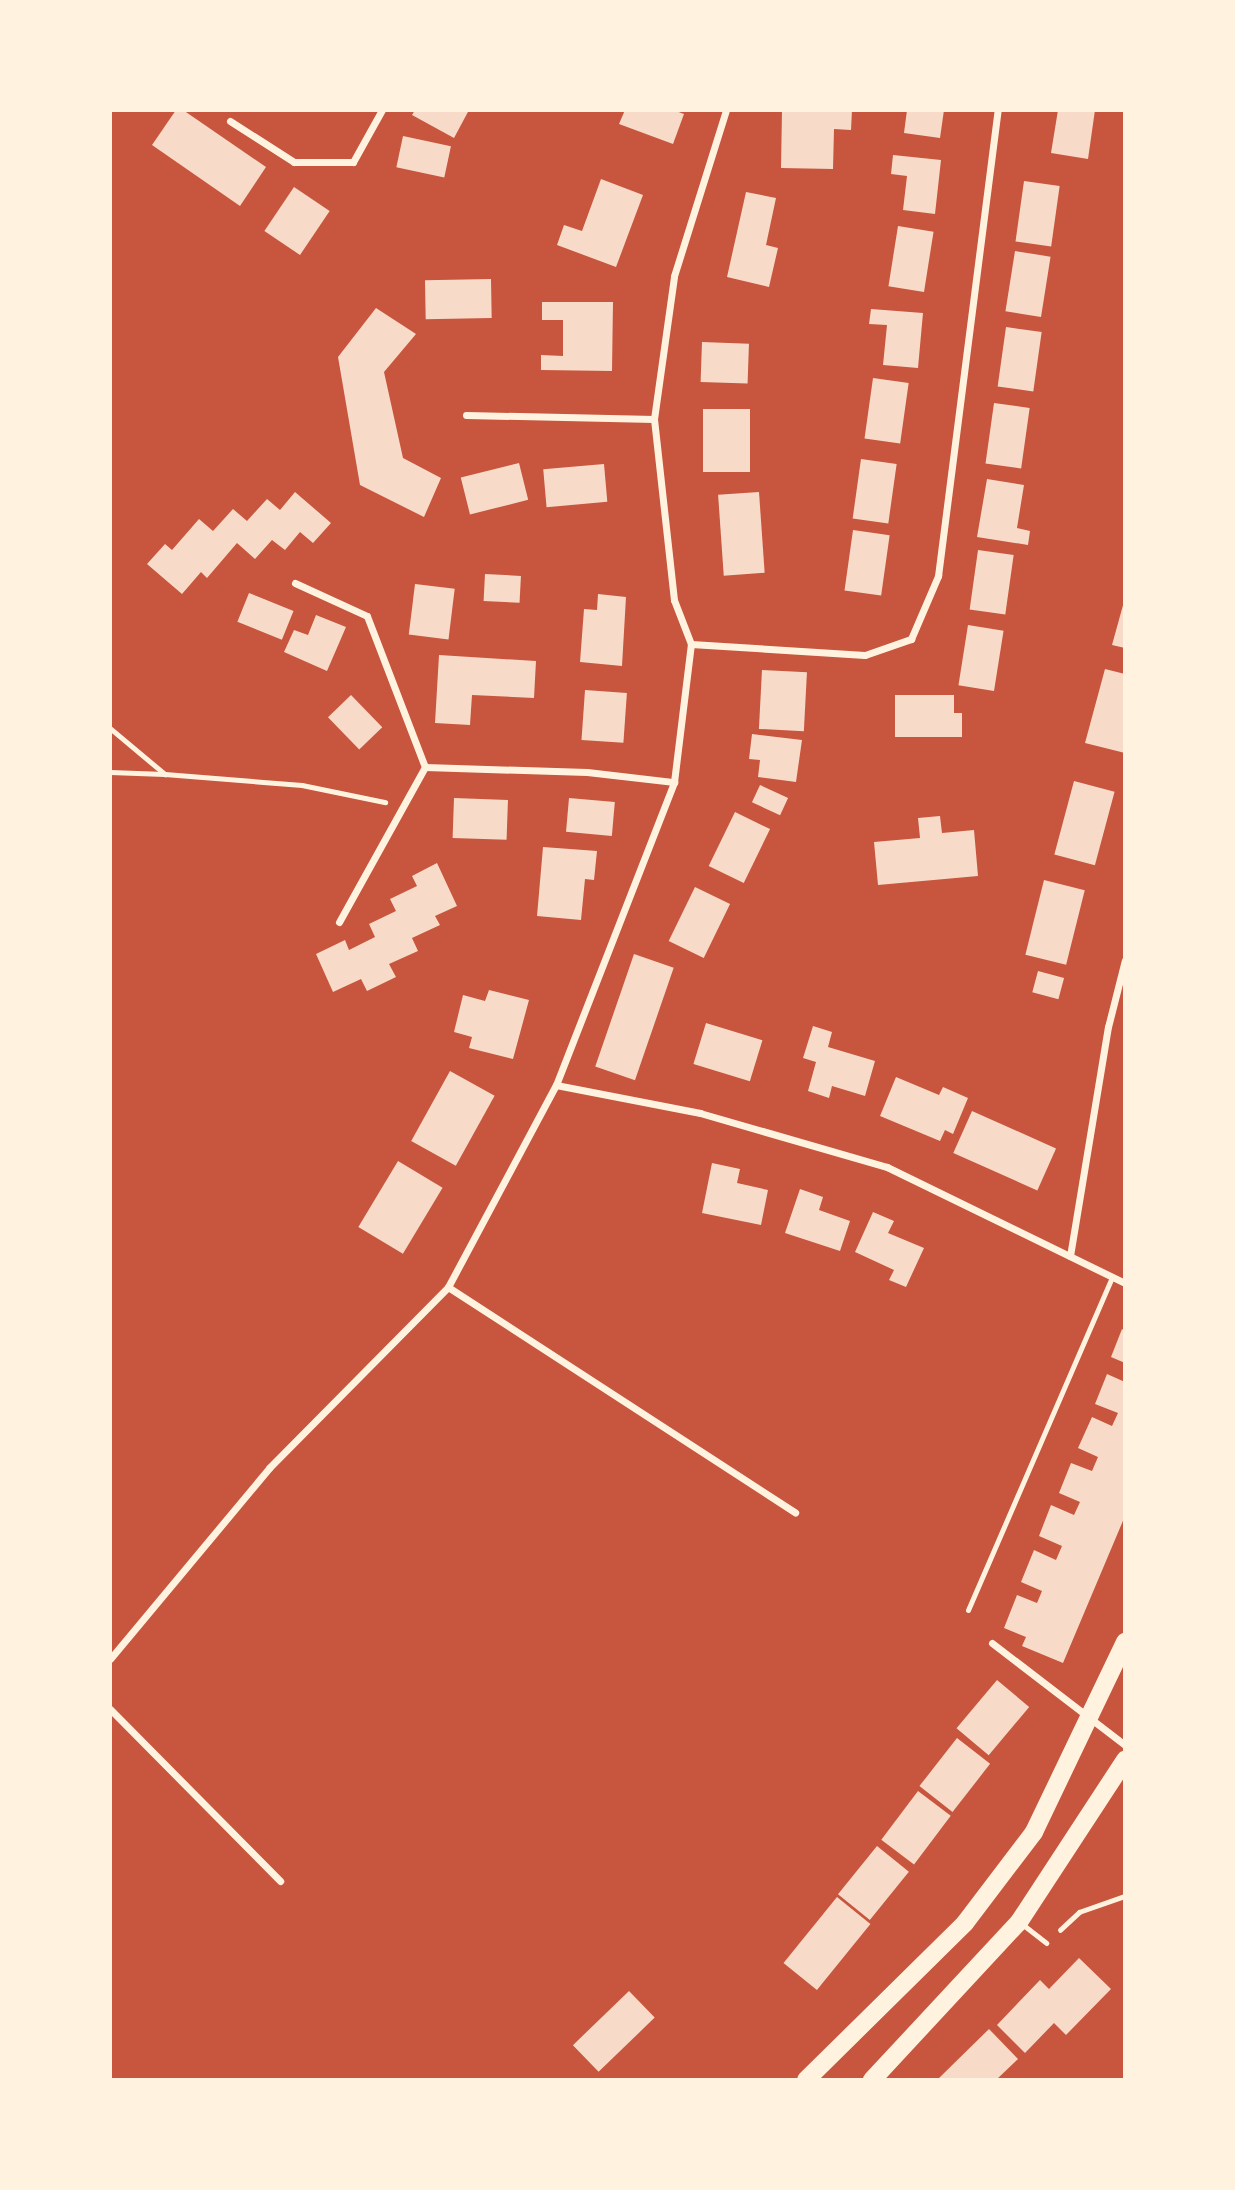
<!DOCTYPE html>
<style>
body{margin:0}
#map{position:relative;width:1235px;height:2190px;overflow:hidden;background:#c8553d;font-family:"Noto Sans",sans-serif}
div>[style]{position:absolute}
.building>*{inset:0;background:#f7dbc8;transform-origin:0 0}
.path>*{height:4.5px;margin:-2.25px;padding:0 2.25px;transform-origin:2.25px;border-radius:2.25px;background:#fff3e0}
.service>*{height:5px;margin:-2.5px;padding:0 2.5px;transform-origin:2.5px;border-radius:2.5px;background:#fff3e0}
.minor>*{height:7px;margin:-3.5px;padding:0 3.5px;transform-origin:3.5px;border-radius:3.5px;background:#fff3e0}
.primary>*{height:18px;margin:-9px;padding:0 9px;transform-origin:9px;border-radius:9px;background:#fff3e0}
span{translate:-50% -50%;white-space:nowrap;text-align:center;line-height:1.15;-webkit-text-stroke:7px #fff3e0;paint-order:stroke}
.frame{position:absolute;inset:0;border:112px solid #fff3e0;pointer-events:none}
</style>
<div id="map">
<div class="building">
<i style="clip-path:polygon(176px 110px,183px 110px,266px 167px,240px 206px,152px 145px)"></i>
<i style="clip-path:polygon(415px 110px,469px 110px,454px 138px,412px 115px)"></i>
<i style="clip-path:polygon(625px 110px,673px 110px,684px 114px,673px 144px,619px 124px)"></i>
<i style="clip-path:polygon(782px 110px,852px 110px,851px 130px,834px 129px,833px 169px,781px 168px)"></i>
<i style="clip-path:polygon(907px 110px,944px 110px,940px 138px,904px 133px)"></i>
<i style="clip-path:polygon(1058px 110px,1095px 110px,1088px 159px,1051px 153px)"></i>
<i style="left:403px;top:136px;width:49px;height:32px;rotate:12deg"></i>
<i style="clip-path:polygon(893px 155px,941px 160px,935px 214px,903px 210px,907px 176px,891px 174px)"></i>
<i style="clip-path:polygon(601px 179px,643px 195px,616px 267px,557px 245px,564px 225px,582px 231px)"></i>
<i style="left:1024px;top:181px;width:36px;height:61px;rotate:8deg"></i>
<i style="left:294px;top:187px;width:43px;height:53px;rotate:34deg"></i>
<i style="clip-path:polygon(746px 192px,776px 198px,766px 245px,778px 248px,769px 287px,727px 277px)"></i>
<i style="left:898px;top:226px;width:36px;height:61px;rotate:9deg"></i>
<i style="left:1015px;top:251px;width:36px;height:61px;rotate:9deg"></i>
<i style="left:491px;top:279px;width:39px;height:66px;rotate:89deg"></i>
<i style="clip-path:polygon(542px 302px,613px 302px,612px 371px,541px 370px,541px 355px,563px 356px,563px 320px,542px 320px)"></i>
<i style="clip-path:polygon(376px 308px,416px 334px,384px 372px,403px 458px,441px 478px,424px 517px,360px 485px,338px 357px)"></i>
<i style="clip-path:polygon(871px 309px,923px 313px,918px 368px,883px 365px,887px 325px,869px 324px)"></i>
<i style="left:1006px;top:327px;width:36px;height:60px;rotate:8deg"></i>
<i style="left:702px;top:342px;width:47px;height:40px;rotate:2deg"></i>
<i style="left:873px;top:378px;width:36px;height:61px;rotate:8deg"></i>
<i style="left:994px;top:403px;width:36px;height:61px;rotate:8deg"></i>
<i style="left:703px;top:409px;width:47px;height:63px"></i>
<i style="left:861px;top:459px;width:36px;height:60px;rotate:8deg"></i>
<i style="left:519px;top:463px;width:38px;height:60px;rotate:76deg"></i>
<i style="left:604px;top:464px;width:38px;height:61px;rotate:85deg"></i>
<i style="clip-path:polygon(987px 479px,1024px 485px,1017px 528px,1030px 531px,1028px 545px,977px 537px)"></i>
<i style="clip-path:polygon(295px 492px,331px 523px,313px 543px,300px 532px,285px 550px,272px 540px,255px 559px,237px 543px,207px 578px,201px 572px,182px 594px,147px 564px,165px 544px,172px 550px,199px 519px,213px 531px,233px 509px,247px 521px,267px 499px,280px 510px)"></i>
<i style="left:759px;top:492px;width:81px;height:41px;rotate:86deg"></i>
<i style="left:853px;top:530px;width:37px;height:61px;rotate:8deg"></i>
<i style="left:978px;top:550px;width:36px;height:60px;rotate:8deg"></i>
<i style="left:485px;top:574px;width:36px;height:27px;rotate:3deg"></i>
<i style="left:415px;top:584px;width:40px;height:51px;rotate:7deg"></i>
<i style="left:249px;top:593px;width:48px;height:31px;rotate:22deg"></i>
<i style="clip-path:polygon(598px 594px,626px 597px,622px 666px,580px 662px,584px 609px,597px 610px)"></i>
<i style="clip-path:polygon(1125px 598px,1125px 648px,1112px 645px)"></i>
<i style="clip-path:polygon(316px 615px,346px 627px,327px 671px,284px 652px,294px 630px,308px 635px)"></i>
<i style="left:968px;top:625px;width:36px;height:61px;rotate:9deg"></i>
<i style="clip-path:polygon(439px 655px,536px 661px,534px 698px,472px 695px,470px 725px,435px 723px)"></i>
<i style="clip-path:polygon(1105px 669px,1125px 674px,1125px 753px,1085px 743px)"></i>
<i style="left:762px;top:670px;width:45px;height:59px;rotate:3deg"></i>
<i style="left:585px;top:690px;width:42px;height:50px;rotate:4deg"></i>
<i style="left:351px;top:695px;width:45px;height:32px;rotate:46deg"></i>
<i style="clip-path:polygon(895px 695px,954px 695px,954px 713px,962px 713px,962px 737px,895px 737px)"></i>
<i style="clip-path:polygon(752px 734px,802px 740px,796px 782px,758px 777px,760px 760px,749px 759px)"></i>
<i style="left:1074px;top:781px;width:42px;height:76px;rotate:15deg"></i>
<i style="left:760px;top:785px;width:31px;height:19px;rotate:25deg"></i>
<i style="left:454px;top:798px;width:54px;height:40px;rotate:2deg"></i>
<i style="left:569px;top:798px;width:46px;height:34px;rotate:5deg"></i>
<i style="left:735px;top:812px;width:39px;height:60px;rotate:26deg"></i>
<i style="clip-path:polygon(940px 816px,942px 833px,974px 830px,978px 876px,878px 885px,874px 842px,920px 838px,918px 818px)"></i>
<i style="clip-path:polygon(543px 847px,597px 851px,594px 880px,585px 879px,581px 920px,537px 916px)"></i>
<i style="clip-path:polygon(437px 863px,457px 906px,435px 916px,440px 925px,412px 938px,418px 951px,389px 964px,396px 977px,367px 991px,361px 979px,333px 992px,316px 954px,345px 940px,349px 950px,375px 937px,369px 924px,396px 911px,390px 899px,417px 886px,412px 876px)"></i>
<i style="left:1044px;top:880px;width:42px;height:77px;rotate:14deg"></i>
<i style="left:695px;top:887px;width:39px;height:60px;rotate:26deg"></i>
<i style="left:634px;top:954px;width:42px;height:119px;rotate:19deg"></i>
<i style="left:1038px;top:971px;width:27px;height:22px;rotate:15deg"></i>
<i style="clip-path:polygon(489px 990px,529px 1000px,513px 1059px,469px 1048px,472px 1037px,454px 1032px,463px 995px,485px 1001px)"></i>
<i style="left:706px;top:1023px;width:59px;height:43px;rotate:17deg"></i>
<i style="clip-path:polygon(813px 1026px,832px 1032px,828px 1047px,875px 1061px,865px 1096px,832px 1086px,829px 1098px,808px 1091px,816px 1062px,803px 1058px)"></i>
<i style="left:450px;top:1071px;width:51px;height:80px;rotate:29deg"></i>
<i style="clip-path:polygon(896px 1077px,939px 1095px,943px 1087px,968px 1098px,953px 1134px,945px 1130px,940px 1141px,880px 1116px)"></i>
<i style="left:972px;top:1111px;width:92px;height:46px;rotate:24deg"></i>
<i style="left:398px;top:1161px;width:52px;height:77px;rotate:31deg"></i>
<i style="clip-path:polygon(712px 1163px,740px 1169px,737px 1183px,768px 1190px,761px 1225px,702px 1213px)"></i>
<i style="clip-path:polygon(800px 1189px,823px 1197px,819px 1210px,850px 1221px,840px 1251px,785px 1233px)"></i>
<i style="clip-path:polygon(873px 1212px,894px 1221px,888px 1233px,924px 1248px,906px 1287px,889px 1280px,894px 1270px,855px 1252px)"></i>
<i style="clip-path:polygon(1122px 1329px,1125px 1331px,1125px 1363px,1111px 1357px)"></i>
<i style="clip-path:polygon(1107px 1374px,1125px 1382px,1125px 1516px,1063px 1663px,1022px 1646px,1026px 1637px,1004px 1628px,1017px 1595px,1037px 1603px,1042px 1591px,1021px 1582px,1034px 1550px,1056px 1560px,1062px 1546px,1039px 1536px,1051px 1505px,1074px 1515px,1080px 1502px,1059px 1493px,1071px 1463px,1092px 1471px,1098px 1457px,1078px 1448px,1092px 1417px,1112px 1426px,1118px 1413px,1095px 1404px)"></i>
<i style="left:997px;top:1680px;width:42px;height:63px;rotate:40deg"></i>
<i style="left:957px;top:1738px;width:42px;height:61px;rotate:38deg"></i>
<i style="left:918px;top:1791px;width:41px;height:61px;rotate:37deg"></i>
<i style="left:877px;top:1846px;width:41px;height:62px;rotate:39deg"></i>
<i style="left:837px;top:1897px;width:43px;height:85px;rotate:39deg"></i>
<i style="clip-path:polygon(1079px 1958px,1111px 1989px,1066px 2035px,1054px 2023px,1025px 2053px,997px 2025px,1040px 1980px,1049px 1989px)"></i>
<i style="left:629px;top:1991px;width:37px;height:78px;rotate:46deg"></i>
<i style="clip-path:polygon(989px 2029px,1018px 2059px,996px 2080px,937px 2080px)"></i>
</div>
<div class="path">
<i style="left:110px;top:728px;width:72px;rotate:39.9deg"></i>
<i style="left:165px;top:774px;width:137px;rotate:4.6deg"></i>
<i style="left:302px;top:785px;width:85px;rotate:11.6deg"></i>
<i style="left:110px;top:772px;width:54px;rotate:2.1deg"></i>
<i style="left:1060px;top:1930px;width:26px;rotate:-43deg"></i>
<i style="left:1079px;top:1912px;width:49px;rotate:-19.2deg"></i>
</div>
<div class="service">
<i style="left:968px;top:1610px;width:363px;rotate:-66.6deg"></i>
<i style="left:1022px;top:1924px;width:31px;rotate:38deg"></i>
</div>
<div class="minor">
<i style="left:230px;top:121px;width:76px;rotate:32.6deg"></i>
<i style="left:294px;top:162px;width:59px"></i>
<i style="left:353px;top:162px;width:60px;rotate:-60.9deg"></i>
<i style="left:466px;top:415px;width:188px;rotate:1.2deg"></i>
<i style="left:295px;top:583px;width:79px;rotate:24.6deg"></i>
<i style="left:367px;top:616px;width:162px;rotate:69deg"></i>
<i style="left:425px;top:767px;width:162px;rotate:1.8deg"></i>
<i style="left:587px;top:772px;width:88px;rotate:6.6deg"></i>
<i style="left:691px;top:644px;width:174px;rotate:3.6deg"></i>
<i style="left:865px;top:655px;width:49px;rotate:-19.2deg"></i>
<i style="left:911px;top:639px;width:69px;rotate:-66.8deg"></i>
<i style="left:938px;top:576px;width:470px;rotate:-82.7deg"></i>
<i style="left:339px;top:922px;width:177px;rotate:-61deg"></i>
<i style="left:556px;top:1085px;width:147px;rotate:11deg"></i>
<i style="left:700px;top:1113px;width:195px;rotate:16.1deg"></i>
<i style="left:887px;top:1167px;width:265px;rotate:26deg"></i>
<i style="left:1070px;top:1256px;width:232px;rotate:-80.6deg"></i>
<i style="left:1108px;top:1027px;width:69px;rotate:-75.8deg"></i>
<i style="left:448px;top:1287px;width:414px;rotate:33deg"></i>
<i style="left:992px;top:1643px;width:168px;rotate:37.5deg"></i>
<i style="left:110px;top:1659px;width:249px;rotate:-50.2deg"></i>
<i style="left:269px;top:1468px;width:255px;rotate:-45.3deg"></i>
<i style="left:448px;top:1287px;width:229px;rotate:-61.9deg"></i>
<i style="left:556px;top:1085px;width:325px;rotate:-68.7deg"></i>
<i style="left:674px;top:782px;width:139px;rotate:-83deg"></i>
<i style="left:691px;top:644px;width:47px;rotate:-111.1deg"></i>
<i style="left:674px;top:600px;width:182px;rotate:-96.3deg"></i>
<i style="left:654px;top:419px;width:144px;rotate:-82deg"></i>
<i style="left:674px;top:276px;width:174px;rotate:-72.6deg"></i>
<i style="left:110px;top:1709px;width:242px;rotate:45.3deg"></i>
</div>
<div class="primary">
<i style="left:806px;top:2080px;width:223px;rotate:-44.6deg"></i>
<i style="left:965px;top:1923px;width:114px;rotate:-52.8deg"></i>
<i style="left:1034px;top:1832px;width:211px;rotate:-64.4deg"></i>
<i style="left:872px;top:2080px;width:216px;rotate:-47.1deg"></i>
<i style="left:1019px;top:1922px;width:194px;rotate:-56.8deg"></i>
</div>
<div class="frame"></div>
</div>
